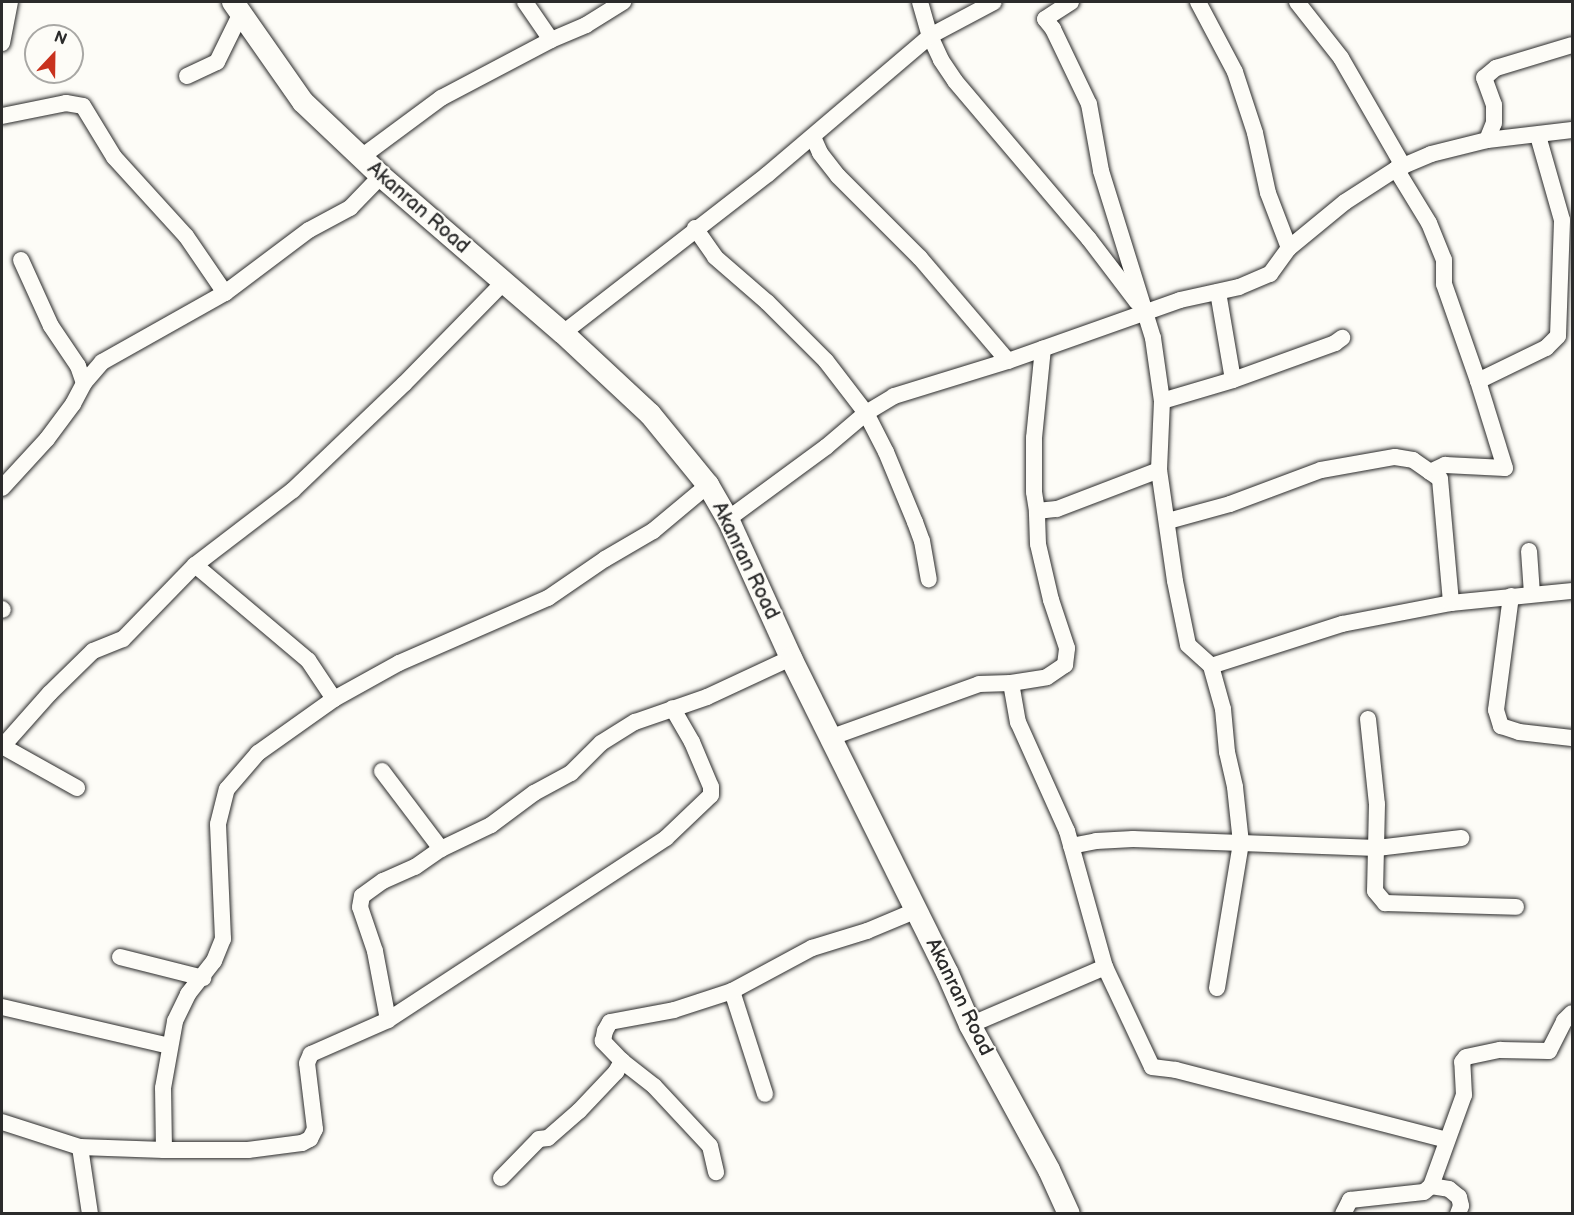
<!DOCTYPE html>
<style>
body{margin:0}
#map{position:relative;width:1574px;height:1215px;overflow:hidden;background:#fdfcf7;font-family:"Balsamiq Sans",sans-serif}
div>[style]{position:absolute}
.roads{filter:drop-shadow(0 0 2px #2b2b2b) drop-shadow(0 0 2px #2b2b2b)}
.street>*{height:16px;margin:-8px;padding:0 8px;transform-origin:8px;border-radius:8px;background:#fdfcf7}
.secondary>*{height:22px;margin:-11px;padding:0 11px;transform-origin:11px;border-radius:11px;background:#fdfcf7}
span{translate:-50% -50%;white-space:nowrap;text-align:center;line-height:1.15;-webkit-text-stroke:4.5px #fdfcf7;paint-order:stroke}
.street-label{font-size:20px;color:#2b2b2b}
.frame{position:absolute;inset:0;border:3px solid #2b2b2b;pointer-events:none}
.north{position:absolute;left:24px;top:24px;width:60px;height:60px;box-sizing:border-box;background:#fdfcf7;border:2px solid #a9a8a5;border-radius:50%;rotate:22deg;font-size:16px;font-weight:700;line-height:24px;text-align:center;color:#2b2b2b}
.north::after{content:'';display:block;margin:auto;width:21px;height:27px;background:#c8321e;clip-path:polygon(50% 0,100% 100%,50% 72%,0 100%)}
</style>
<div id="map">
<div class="roads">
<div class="street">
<i style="left:525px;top:2px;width:46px;rotate:55.6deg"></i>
<i style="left:920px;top:2px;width:35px;rotate:74deg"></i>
<i style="left:930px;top:36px;width:26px;rotate:65deg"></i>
<i style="left:941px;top:60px;width:25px;rotate:56deg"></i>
<i style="left:955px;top:81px;width:207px;rotate:49.7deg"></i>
<i style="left:1089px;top:239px;width:79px;rotate:52.7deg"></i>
<i style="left:1071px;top:2px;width:31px;rotate:147deg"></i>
<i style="left:1045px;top:19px;width:13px;rotate:51deg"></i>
<i style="left:1053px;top:29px;width:83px;rotate:64.4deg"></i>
<i style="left:1089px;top:104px;width:68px;rotate:79.8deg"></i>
<i style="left:1101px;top:171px;width:175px;rotate:72.7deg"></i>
<i style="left:1153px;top:338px;width:64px;rotate:81.9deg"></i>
<i style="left:1162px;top:401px;width:69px;rotate:92.5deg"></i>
<i style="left:1159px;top:470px;width:112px;rotate:81.8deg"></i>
<i style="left:1175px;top:581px;width:65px;rotate:78.5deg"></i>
<i style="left:1188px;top:645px;width:31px;rotate:42deg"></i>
<i style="left:1211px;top:666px;width:45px;rotate:74.4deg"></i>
<i style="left:1223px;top:709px;width:43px;rotate:84.7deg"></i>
<i style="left:1227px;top:752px;width:36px;rotate:77deg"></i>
<i style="left:1235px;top:787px;width:56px;rotate:83.9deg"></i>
<i style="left:1241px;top:843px;width:147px;rotate:99.4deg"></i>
<i style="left:1198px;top:2px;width:79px;rotate:62.1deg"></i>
<i style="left:1235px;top:72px;width:64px;rotate:71.8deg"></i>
<i style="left:1255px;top:133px;width:61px;rotate:77.8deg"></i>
<i style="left:1268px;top:193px;width:59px;rotate:69.1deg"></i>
<i style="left:1297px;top:2px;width:71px;rotate:51.8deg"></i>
<i style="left:1341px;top:58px;width:125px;rotate:60.1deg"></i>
<i style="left:2px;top:43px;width:42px;rotate:-79deg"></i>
<i style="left:187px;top:76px;width:33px;rotate:-25deg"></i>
<i style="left:217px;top:62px;width:55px;rotate:-63.9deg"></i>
<i style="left:2px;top:116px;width:65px;rotate:-11.5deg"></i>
<i style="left:66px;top:103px;width:17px;rotate:10deg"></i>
<i style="left:83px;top:106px;width:60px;rotate:58.7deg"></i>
<i style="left:114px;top:157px;width:107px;rotate:47.7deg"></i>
<i style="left:186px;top:236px;width:69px;rotate:55.6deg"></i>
<i style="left:813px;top:137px;width:17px;rotate:66deg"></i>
<i style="left:820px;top:153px;width:29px;rotate:52deg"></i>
<i style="left:838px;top:176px;width:116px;rotate:45deg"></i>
<i style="left:920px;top:258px;width:135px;rotate:49.5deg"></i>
<i style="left:1487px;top:140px;width:18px;rotate:-68deg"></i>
<i style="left:1494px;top:123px;width:18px;rotate:-90deg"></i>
<i style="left:1494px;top:105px;width:29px;rotate:-110deg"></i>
<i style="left:1484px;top:78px;width:16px;rotate:-40deg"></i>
<i style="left:1496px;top:68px;width:79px;rotate:-16.8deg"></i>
<i style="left:360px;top:158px;width:101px;rotate:-36.5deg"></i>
<i style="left:441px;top:98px;width:124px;rotate:-27.8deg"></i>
<i style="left:551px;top:40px;width:38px;rotate:-23deg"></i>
<i style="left:586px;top:25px;width:44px;rotate:-31.9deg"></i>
<i style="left:1396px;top:169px;width:63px;rotate:58.6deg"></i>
<i style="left:1429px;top:223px;width:40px;rotate:68deg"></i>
<i style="left:1444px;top:260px;width:24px;rotate:90deg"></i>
<i style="left:1444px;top:284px;width:103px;rotate:70.7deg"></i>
<i style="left:695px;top:228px;width:35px;rotate:55deg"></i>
<i style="left:715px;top:257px;width:69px;rotate:40.9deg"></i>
<i style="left:767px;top:302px;width:83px;rotate:45deg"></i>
<i style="left:826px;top:361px;width:66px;rotate:52.4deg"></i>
<i style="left:866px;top:413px;width:44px;rotate:62.9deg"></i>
<i style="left:886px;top:452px;width:76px;rotate:67.5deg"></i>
<i style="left:915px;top:522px;width:20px;rotate:70deg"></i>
<i style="left:922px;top:541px;width:39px;rotate:80deg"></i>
<i style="left:21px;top:260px;width:72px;rotate:65.6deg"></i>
<i style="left:51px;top:326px;width:48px;rotate:56deg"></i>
<i style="left:78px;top:366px;width:18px;rotate:71deg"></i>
<i style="left:1218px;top:292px;width:89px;rotate:80.3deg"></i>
<i style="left:563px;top:333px;width:259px;rotate:-37.8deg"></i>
<i style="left:768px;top:174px;width:213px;rotate:-40.4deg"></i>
<i style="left:930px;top:36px;width:72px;rotate:-28deg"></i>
<i style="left:1162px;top:401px;width:74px;rotate:-16.5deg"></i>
<i style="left:1233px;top:380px;width:109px;rotate:-19.9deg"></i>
<i style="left:1335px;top:343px;width:9px;rotate:-36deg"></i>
<i style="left:1430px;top:472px;width:17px;rotate:-25deg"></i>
<i style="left:1445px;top:465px;width:60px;rotate:2.9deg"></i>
<i style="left:1505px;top:468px;width:91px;rotate:-107.2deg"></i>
<i style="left:1478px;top:381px;width:76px;rotate:-25.9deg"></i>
<i style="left:1546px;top:348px;width:17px;rotate:-45deg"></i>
<i style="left:1558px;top:336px;width:116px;rotate:-88deg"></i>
<i style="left:1562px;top:220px;width:87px;rotate:-105.9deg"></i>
<i style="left:2px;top:488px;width:67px;rotate:-47.4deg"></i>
<i style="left:47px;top:439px;width:44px;rotate:-53.4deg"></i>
<i style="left:73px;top:404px;width:24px;rotate:-62deg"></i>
<i style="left:84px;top:383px;width:28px;rotate:-49deg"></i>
<i style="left:102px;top:362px;width:141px;rotate:-29.3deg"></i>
<i style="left:225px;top:293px;width:105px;rotate:-36.9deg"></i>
<i style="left:309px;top:230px;width:47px;rotate:-28.2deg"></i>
<i style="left:350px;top:208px;width:45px;rotate:-45.9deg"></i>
<i style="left:1037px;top:511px;width:19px;rotate:-99deg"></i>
<i style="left:1034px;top:492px;width:54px;rotate:-90deg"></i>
<i style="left:1034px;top:438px;width:90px;rotate:-84.3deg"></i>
<i style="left:728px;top:519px;width:122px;rotate:-36.3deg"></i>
<i style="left:826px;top:447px;width:52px;rotate:-40.4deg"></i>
<i style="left:866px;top:413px;width:33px;rotate:-31deg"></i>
<i style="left:894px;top:396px;width:119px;rotate:-17.1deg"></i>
<i style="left:1008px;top:361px;width:182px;rotate:-19.5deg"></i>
<i style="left:1180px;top:300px;width:60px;rotate:-12.4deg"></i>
<i style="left:1239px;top:287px;width:34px;rotate:-23deg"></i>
<i style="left:1270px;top:274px;width:32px;rotate:-54deg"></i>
<i style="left:1289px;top:248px;width:72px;rotate:-39.4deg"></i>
<i style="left:1345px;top:202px;width:61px;rotate:-32.9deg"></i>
<i style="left:1396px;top:169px;width:38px;rotate:-23deg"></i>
<i style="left:1431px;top:154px;width:58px;rotate:-14deg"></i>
<i style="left:1487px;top:140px;width:86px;rotate:-6.7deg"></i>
<i style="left:1168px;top:521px;width:64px;rotate:-15.3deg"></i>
<i style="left:1230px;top:504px;width:97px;rotate:-20.5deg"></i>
<i style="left:1321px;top:470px;width:75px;rotate:-10deg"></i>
<i style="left:1395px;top:457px;width:18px;rotate:9deg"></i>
<i style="left:1413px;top:460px;width:33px;rotate:35deg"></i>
<i style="left:1440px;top:479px;width:124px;rotate:84.9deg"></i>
<i style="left:1529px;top:551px;width:43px;rotate:86deg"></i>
<i style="left:195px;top:565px;width:148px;rotate:40.1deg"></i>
<i style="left:308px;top:660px;width:47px;rotate:56.3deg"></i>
<i style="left:1511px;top:596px;width:115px;rotate:97.5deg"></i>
<i style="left:1496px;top:710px;width:17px;rotate:73deg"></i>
<i style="left:1501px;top:726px;width:19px;rotate:18deg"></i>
<i style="left:1519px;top:732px;width:53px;rotate:6.5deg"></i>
<i style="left:2px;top:609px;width:1px;rotate:45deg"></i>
<i style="left:1211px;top:666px;width:138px;rotate:-17.8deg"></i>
<i style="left:1342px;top:624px;width:111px;rotate:-10.9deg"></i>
<i style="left:1451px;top:603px;width:122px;rotate:-5.7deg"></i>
<i style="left:1011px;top:683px;width:40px;rotate:80deg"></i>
<i style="left:1018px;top:722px;width:120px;rotate:65.8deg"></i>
<i style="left:1067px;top:831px;width:141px;rotate:74.4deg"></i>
<i style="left:1105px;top:967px;width:110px;rotate:64.8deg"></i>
<i style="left:1152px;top:1067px;width:24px;rotate:7deg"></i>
<i style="left:1176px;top:1070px;width:279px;rotate:14.5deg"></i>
<i style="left:1368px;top:719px;width:85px;rotate:84deg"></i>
<i style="left:1377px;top:804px;width:87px;rotate:91.3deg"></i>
<i style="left:1375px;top:891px;width:16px;rotate:50deg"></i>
<i style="left:1385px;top:903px;width:131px;rotate:1.7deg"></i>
<i style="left:832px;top:737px;width:156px;rotate:-19.8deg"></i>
<i style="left:979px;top:684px;width:32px;rotate:-2deg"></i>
<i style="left:1011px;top:683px;width:36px;rotate:-9deg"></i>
<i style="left:1047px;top:677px;width:22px;rotate:-34deg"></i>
<i style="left:1065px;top:665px;width:17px;rotate:-83deg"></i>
<i style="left:1067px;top:648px;width:51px;rotate:-108.4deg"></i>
<i style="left:1051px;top:600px;width:57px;rotate:-103.1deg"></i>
<i style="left:1038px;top:544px;width:33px;rotate:-92deg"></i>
<i style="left:1037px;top:511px;width:20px;rotate:-6deg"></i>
<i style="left:1057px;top:509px;width:109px;rotate:-20.9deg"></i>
<i style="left:2px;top:746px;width:86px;rotate:29.2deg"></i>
<i style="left:2px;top:747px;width:72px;rotate:-48.4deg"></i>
<i style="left:50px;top:693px;width:60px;rotate:-44.3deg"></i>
<i style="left:93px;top:651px;width:32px;rotate:-22deg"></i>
<i style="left:123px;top:639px;width:103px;rotate:-45.8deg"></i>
<i style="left:195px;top:565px;width:123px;rotate:-37.4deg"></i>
<i style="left:293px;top:490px;width:153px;rotate:-43.7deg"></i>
<i style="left:404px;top:384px;width:143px;rotate:-45.6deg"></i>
<i style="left:382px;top:771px;width:98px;rotate:52.9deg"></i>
<i style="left:1071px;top:846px;width:25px;rotate:-11deg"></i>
<i style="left:1096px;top:841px;width:37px;rotate:-3deg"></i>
<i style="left:1133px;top:839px;width:244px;rotate:2.1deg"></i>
<i style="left:1377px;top:848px;width:85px;rotate:-6.8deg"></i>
<i style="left:120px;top:957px;width:86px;rotate:14.2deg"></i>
<i style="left:732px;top:991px;width:108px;rotate:72.2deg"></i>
<i style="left:2px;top:1007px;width:171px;rotate:13.1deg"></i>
<i style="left:388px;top:1020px;width:70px;rotate:-100.7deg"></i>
<i style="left:375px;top:951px;width:46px;rotate:-108.8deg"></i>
<i style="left:360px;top:907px;width:11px;rotate:-80deg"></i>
<i style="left:362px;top:896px;width:26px;rotate:-36deg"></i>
<i style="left:383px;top:881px;width:35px;rotate:-24deg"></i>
<i style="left:415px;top:867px;width:32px;rotate:-35deg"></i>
<i style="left:441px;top:849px;width:55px;rotate:-25.6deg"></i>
<i style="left:491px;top:825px;width:54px;rotate:-36.7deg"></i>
<i style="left:534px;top:793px;width:42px;rotate:-28.4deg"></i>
<i style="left:571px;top:773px;width:42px;rotate:-45deg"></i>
<i style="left:601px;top:743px;width:40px;rotate:-32deg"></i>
<i style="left:635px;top:722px;width:76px;rotate:-19.1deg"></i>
<i style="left:707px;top:697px;width:93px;rotate:-24.9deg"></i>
<i style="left:970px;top:1025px;width:147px;rotate:-23.2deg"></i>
<i style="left:622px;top:1061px;width:41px;rotate:38deg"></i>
<i style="left:654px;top:1086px;width:82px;rotate:47deg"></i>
<i style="left:710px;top:1146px;width:27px;rotate:77deg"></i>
<i style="left:2px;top:1122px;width:82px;rotate:17.8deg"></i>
<i style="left:80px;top:1147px;width:84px;rotate:2deg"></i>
<i style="left:164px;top:1150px;width:62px;rotate:-90.9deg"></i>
<i style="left:163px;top:1088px;width:68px;rotate:-79.8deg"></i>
<i style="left:175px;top:1021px;width:30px;rotate:-64deg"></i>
<i style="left:188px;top:994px;width:42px;rotate:-51.8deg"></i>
<i style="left:214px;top:961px;width:24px;rotate:-68deg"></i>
<i style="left:223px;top:939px;width:115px;rotate:-92.5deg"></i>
<i style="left:218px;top:824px;width:36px;rotate:-76deg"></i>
<i style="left:227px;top:789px;width:48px;rotate:-49.3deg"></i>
<i style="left:258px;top:753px;width:93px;rotate:-35.4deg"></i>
<i style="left:334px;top:699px;width:74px;rotate:-29deg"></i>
<i style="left:399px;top:663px;width:163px;rotate:-23.6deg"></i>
<i style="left:548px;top:598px;width:69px;rotate:-34.4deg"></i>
<i style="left:605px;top:559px;width:56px;rotate:-30.3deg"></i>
<i style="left:653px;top:531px;width:72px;rotate:-39.9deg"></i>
<i style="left:80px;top:1147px;width:68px;rotate:81.5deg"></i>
<i style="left:164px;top:1150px;width:84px"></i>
<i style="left:248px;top:1150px;width:54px;rotate:-7.4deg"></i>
<i style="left:302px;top:1143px;width:9px;rotate:-27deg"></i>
<i style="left:310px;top:1139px;width:11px;rotate:-63deg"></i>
<i style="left:315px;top:1129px;width:66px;rotate:-96.9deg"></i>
<i style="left:307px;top:1063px;width:10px;rotate:-66deg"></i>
<i style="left:311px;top:1054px;width:84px;rotate:-23.8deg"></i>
<i style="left:388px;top:1020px;width:332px;rotate:-33.2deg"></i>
<i style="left:666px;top:838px;width:62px;rotate:-43.7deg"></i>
<i style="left:711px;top:795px;width:8px;rotate:-90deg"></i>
<i style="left:711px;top:787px;width:49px;rotate:-112.9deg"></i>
<i style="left:692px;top:742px;width:39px;rotate:-120deg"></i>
<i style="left:501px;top:1178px;width:54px;rotate:-45.7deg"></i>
<i style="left:539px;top:1139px;width:9px;rotate:-6deg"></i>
<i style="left:548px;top:1138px;width:41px;rotate:-41.1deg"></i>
<i style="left:579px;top:1111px;width:54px;rotate:-46.5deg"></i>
<i style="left:616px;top:1072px;width:13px;rotate:-61deg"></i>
<i style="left:622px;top:1061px;width:28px;rotate:-134deg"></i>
<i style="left:603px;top:1041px;width:10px;rotate:-79deg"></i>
<i style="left:605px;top:1031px;width:10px;rotate:-61deg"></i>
<i style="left:610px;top:1022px;width:65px;rotate:-10.6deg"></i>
<i style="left:674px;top:1010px;width:61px;rotate:-18.1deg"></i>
<i style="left:732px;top:991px;width:91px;rotate:-28.3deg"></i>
<i style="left:812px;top:948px;width:58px;rotate:-17.2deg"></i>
<i style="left:867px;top:931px;width:54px;rotate:-22.8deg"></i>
<i style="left:1431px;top:1186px;width:18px;rotate:9deg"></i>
<i style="left:1449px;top:1189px;width:13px;rotate:39deg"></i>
<i style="left:1459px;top:1197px;width:9px;rotate:77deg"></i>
<i style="left:1461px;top:1206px;width:9px;rotate:111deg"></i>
<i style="left:1343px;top:1214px;width:16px;rotate:-63deg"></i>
<i style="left:1350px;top:1200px;width:74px;rotate:-6.2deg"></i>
<i style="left:1424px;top:1192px;width:9px;rotate:-41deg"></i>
<i style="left:1431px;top:1186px;width:97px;rotate:-70.1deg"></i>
<i style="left:1464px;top:1095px;width:33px;rotate:-93deg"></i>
<i style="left:1462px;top:1062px;width:6px;rotate:-51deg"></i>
<i style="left:1466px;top:1057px;width:35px;rotate:-12deg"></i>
<i style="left:1500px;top:1050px;width:49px;rotate:1.2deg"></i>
<i style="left:1549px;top:1051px;width:34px;rotate:-63deg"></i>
<i style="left:1564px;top:1021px;width:11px;rotate:-45deg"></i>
</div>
<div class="secondary">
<i style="left:233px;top:2px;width:122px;rotate:55deg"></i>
<i style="left:303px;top:102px;width:108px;rotate:43.5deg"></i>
<i style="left:381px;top:176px;width:240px;rotate:40.8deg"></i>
<i style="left:563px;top:333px;width:119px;rotate:43deg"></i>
<i style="left:650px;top:414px;width:92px;rotate:50.8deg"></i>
<i style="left:708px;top:485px;width:39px;rotate:60deg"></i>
<i style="left:728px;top:519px;width:153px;rotate:65.6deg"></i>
<i style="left:791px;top:658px;width:351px;rotate:63.6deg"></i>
<i style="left:947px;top:972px;width:58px;rotate:66.5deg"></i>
<i style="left:970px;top:1025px;width:165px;rotate:61.4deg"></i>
<i style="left:1049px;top:1170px;width:48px;rotate:65.6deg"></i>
</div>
</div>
<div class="street-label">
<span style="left:418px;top:208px;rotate:41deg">Akanran Road</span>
<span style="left:745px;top:561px;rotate:64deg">Akanran Road</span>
<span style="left:959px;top:997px;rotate:64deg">Akanran Road</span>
</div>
<div class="frame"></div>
<div class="north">N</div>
</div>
